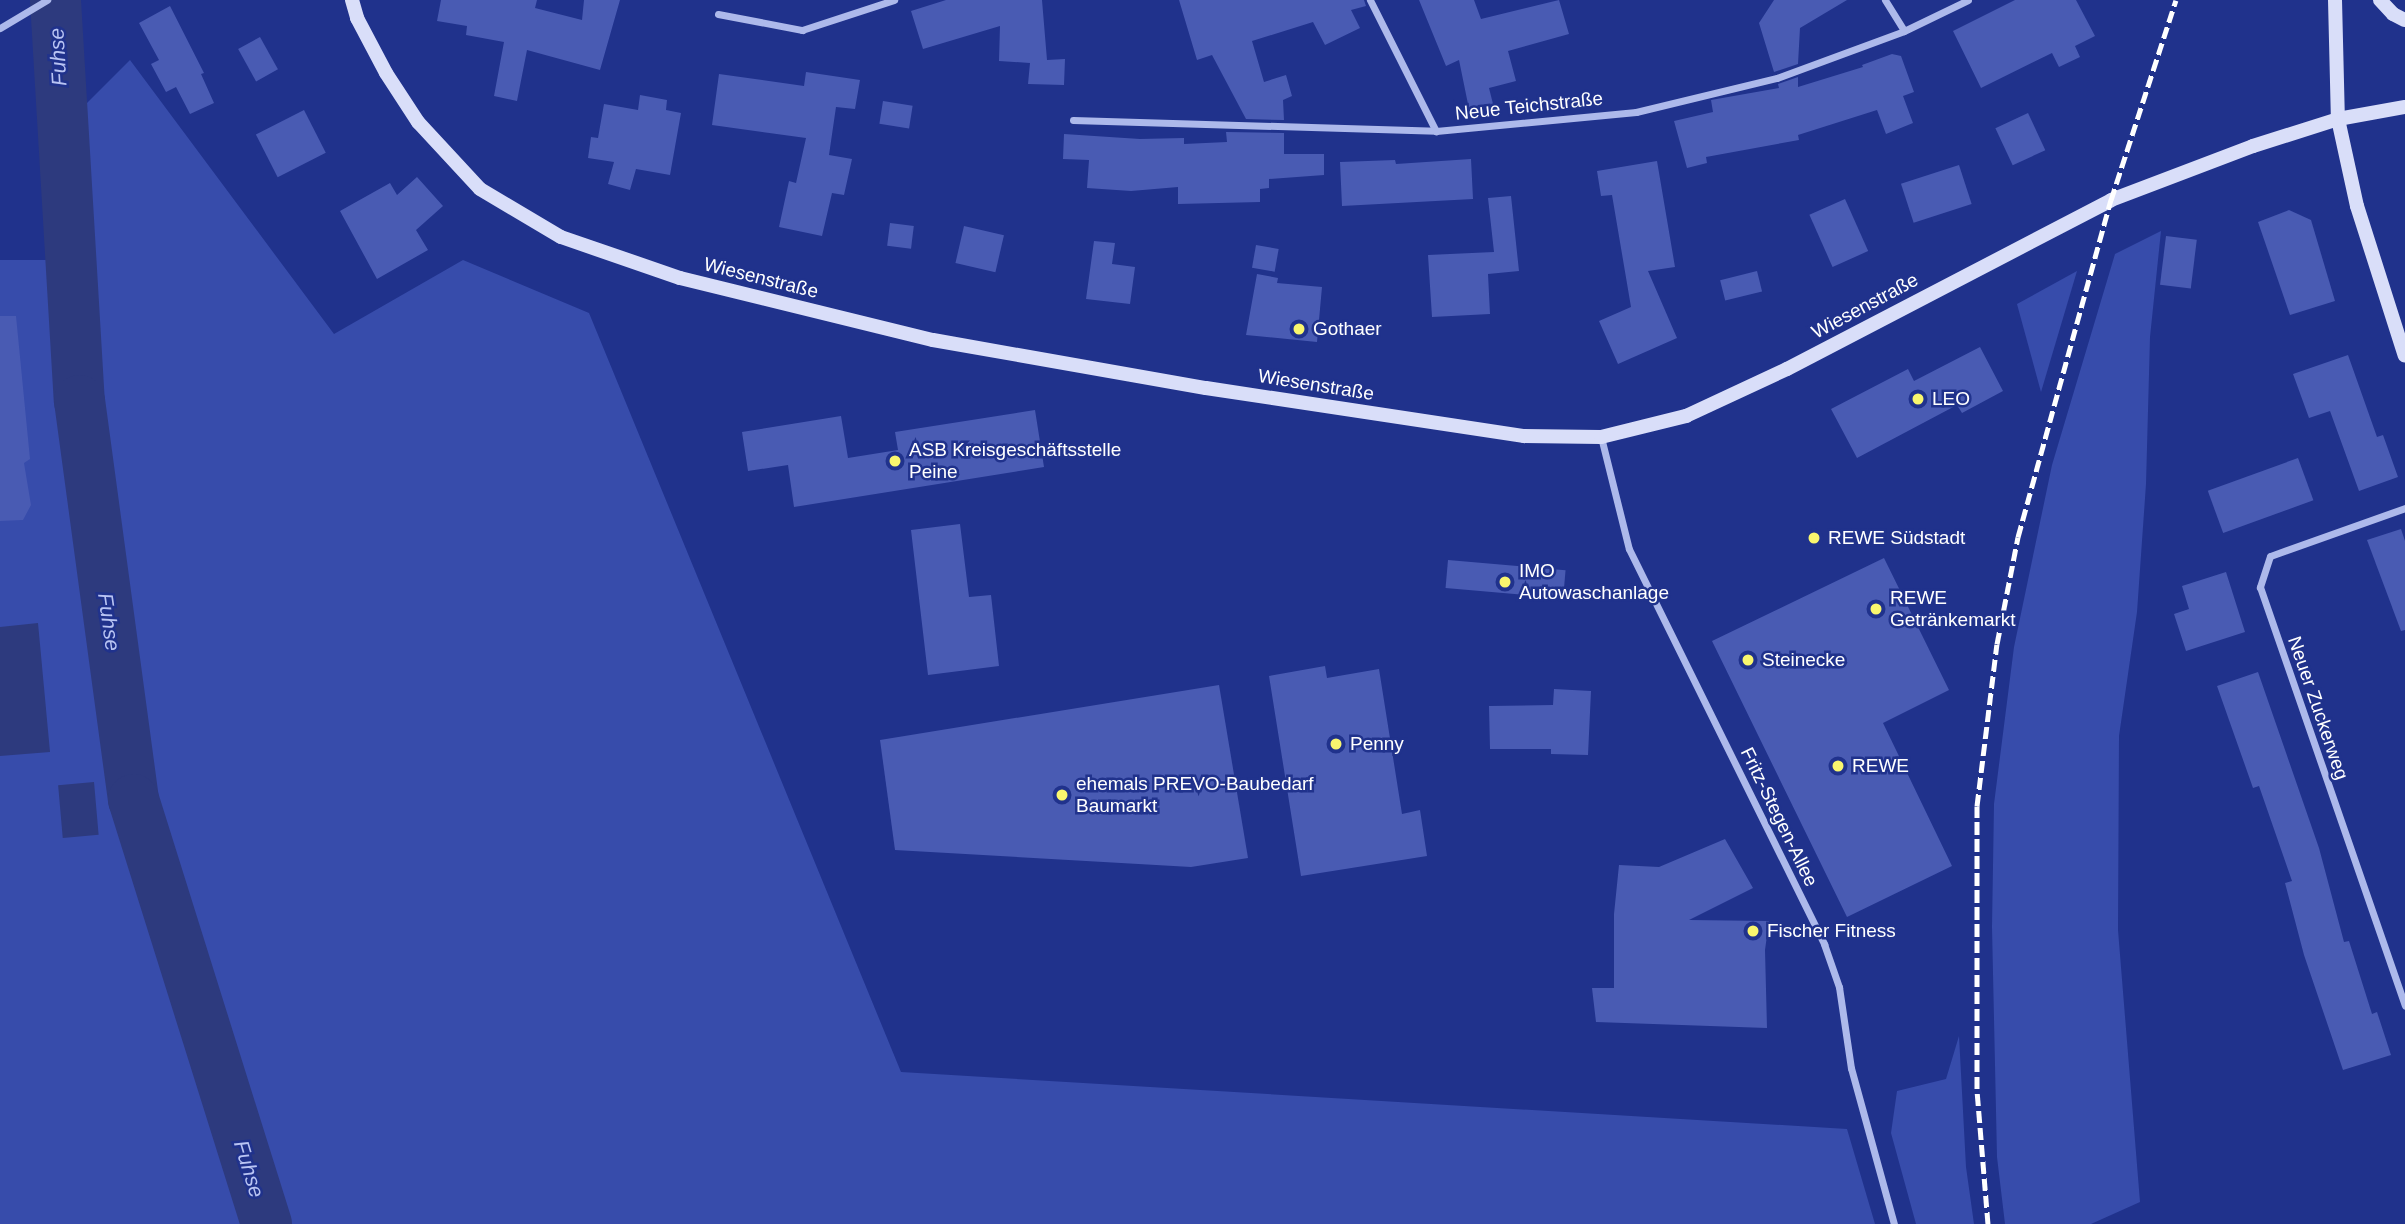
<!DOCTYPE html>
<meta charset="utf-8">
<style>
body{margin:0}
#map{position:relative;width:2405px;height:1224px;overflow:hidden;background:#20328c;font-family:Helvetica,sans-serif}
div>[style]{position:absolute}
.green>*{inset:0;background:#374cab}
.water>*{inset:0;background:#2d3a7e;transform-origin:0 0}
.river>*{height:51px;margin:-25.5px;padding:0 25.5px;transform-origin:25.5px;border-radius:25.5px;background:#2d3a7e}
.building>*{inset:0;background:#495bb3;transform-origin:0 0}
.street>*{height:7px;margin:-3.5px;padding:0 3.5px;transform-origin:3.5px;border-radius:3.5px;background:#adb9eb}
.secondary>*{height:14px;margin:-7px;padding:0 7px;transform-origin:7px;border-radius:7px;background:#d9def9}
.rail>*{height:5px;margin-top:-2.5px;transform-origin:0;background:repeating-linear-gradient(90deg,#fff 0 12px,transparent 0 17px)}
.dots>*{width:19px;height:19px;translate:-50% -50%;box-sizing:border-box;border:4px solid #20328c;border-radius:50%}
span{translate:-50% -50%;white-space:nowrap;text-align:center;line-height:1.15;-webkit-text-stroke:5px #20328c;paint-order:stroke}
.street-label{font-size:19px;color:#fff}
.poi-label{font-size:19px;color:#fff}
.left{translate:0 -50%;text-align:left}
.water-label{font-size:21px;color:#b9c4f3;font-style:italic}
</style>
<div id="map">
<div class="green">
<i style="clip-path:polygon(130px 60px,334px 334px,463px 260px,589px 313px,901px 1072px,1847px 1129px,1875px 1224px,0 1224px,0 260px,59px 260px,50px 140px)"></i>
<i style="clip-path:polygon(2161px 231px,2150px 337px,2146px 484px,2137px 612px,2119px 736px,2118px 930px,2140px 1202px,2091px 1224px,2005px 1224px,1997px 1157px,1992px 927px,1994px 804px,2014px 647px,2052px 465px,2115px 254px)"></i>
<i style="clip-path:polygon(2077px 271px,2041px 392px,2017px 304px)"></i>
<i style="clip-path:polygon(1959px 1036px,1966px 1167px,1974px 1224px,1916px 1224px,1891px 1133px,1897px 1091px,1946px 1079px)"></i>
</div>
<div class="water">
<i style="clip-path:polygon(38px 623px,50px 752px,0 756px,0 627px)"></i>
<i style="left:94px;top:782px;width:53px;height:36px;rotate:85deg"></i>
</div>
<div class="river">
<i style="left:55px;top:0;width:401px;rotate:86.6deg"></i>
<i style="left:79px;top:400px;width:403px;rotate:82.3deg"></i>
<i style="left:133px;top:799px;width:445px;rotate:72.6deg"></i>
</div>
<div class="building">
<i style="clip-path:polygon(441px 0,537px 0,535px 8px,582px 20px,584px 0,620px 0,600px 70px,527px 50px,517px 101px,494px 96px,504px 42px,466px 35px,467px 26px,437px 21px)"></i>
<i style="clip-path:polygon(946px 0,1042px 0,1047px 60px,1065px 59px,1064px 85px,1028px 84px,1030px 63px,999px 61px,1000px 26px,923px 49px,911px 11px)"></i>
<i style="clip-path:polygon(1179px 0,1364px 0,1366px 6px,1351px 10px,1360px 28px,1325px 45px,1313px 22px,1252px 41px,1264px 82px,1286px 75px,1292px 96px,1283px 100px,1284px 120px,1246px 119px,1212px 55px,1197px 60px)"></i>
<i style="clip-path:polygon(1419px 0,1474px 0,1481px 19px,1559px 0,1569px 34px,1508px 51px,1516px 81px,1489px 88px,1493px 104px,1469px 109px,1459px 60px,1446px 66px)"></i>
<i style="clip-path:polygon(1774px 0,1847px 0,1800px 28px,1798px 64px,1774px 72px,1759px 23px)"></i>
<i style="clip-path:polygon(2015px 0,2076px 0,2095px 36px,2075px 46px,2080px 57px,2059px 67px,2052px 53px,1981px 88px,1953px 31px)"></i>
<i style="clip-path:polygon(170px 6px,204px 73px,201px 74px,214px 103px,190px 114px,176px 87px,166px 92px,151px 64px,159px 60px,139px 23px)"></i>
<i style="left:260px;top:37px;width:37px;height:25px;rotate:61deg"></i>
<i style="clip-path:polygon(1892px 54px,1901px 56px,1914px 92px,1903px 96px,1913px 123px,1886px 134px,1877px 110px,1798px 135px,1799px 140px,1706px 157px,1707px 163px,1687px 168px,1674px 121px,1713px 112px,1711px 100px,1779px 88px,1778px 84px,1798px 77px,1798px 87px,1863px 67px,1862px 65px)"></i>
<i style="clip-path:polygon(806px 72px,860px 80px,855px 109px,836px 107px,829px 155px,852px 159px,844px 195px,832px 193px,822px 236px,779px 227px,789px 181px,796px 183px,806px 138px,712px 125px,719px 74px,804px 86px)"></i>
<i style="clip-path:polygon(640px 95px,667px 100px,666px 110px,681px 113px,670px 175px,636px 169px,630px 190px,608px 184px,614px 162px,588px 158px,591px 137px,598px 138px,604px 104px,638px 110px)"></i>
<i style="left:883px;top:101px;width:30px;height:23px;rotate:9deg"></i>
<i style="left:304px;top:110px;width:48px;height:54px;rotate:63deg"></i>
<i style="left:2028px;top:113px;width:41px;height:36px;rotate:65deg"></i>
<i style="clip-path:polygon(1226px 132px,1284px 133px,1284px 154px,1324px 154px,1324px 175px,1269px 179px,1269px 188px,1260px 189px,1260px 202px,1178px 204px,1178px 187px,1131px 191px,1087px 188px,1089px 160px,1063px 159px,1064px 134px,1140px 139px,1184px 138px,1184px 144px,1227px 142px)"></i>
<i style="clip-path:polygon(1471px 159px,1473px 199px,1342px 206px,1340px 162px,1395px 160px,1396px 164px)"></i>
<i style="clip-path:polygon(1657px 161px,1675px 267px,1648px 271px,1677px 338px,1618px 364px,1599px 321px,1631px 307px,1612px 195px,1601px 196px,1597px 171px)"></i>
<i style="left:1959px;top:165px;width:41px;height:61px;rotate:72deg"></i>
<i style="clip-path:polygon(417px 177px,443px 206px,416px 230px,428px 250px,377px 279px,340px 211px,390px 183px,397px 195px)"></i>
<i style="clip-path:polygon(1511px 196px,1519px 271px,1488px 274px,1490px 314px,1432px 317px,1428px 255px,1494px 252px,1488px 198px)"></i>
<i style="left:1845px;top:199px;width:57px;height:39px;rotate:66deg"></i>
<i style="clip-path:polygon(2289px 210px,2311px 220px,2335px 301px,2290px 315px,2258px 222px)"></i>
<i style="left:890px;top:223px;width:24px;height:23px;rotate:7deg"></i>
<i style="left:964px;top:226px;width:41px;height:38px;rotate:13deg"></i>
<i style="left:2166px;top:236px;width:31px;height:49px;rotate:7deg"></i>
<i style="clip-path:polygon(1094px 241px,1115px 243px,1112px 264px,1135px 267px,1130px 304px,1086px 299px)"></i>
<i style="left:1256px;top:245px;width:23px;height:23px;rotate:10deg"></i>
<i style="left:1757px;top:271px;width:21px;height:38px;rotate:76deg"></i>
<i style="clip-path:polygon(1257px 274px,1278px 278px,1277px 283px,1322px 287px,1317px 342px,1246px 335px)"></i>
<i style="clip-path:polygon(0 316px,16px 316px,30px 459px,24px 463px,31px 505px,23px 520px,0 521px)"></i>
<i style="clip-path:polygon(1980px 347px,2003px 391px,1962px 413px,1957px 405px,1857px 458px,1831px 409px,1908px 369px,1914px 381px)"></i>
<i style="clip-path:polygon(2348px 355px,2377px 437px,2383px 435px,2398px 477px,2359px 491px,2330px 411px,2309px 418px,2293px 374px)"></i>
<i style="clip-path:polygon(1035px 410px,1044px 467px,794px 507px,788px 465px,748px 471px,742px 432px,841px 416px,848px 458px,898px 450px,895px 432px)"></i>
<i style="left:2298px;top:458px;width:45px;height:96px;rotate:70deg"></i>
<i style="clip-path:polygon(960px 524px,969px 597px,991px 595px,999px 666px,928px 675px,911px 530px)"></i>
<i style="clip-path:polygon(2401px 529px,2405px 541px,2405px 630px,2401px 631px,2367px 540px)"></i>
<i style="clip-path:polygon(1884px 558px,1949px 690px,1883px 723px,1952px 866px,1847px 917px,1712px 641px)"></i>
<i style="left:1448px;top:560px;width:118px;height:28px;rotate:5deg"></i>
<i style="clip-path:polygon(2226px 572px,2245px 632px,2186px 651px,2174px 614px,2189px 609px,2182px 586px)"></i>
<i style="clip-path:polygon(1325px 666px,1327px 678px,1379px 669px,1402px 814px,1420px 810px,1427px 856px,1301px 876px,1269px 676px)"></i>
<i style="clip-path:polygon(2258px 672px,2319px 848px,2344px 942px,2349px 941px,2372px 1014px,2377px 1012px,2391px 1055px,2343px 1070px,2304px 955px,2285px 883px,2292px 881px,2259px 786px,2253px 788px,2217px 686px)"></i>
<i style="clip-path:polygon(1219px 685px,1248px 858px,1191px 867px,895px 850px,880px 740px)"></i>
<i style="clip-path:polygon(1554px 689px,1591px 691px,1588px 755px,1551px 754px,1551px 749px,1490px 749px,1489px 706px,1553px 705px)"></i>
<i style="clip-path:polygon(1725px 839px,1753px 888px,1689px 920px,1769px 921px,1765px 950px,1767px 1028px,1596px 1022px,1592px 988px,1614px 988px,1614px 914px,1619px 865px,1659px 867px)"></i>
</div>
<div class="street">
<i style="left:1370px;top:0;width:147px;rotate:63.3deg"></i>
<i style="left:1885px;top:0;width:36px;rotate:58deg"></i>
<i style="left:718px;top:14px;width:86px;rotate:10.8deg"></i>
<i style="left:802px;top:30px;width:97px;rotate:-18.1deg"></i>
<i style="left:0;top:28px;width:55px;rotate:-30.8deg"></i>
<i style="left:1073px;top:120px;width:363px;rotate:1.7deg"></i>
<i style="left:1436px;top:131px;width:201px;rotate:-5.4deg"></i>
<i style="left:1636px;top:112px;width:145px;rotate:-13.6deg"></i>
<i style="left:1777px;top:78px;width:135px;rotate:-20.3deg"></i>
<i style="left:1904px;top:31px;width:71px;rotate:-25.8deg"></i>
<i style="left:1601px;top:437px;width:115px;rotate:76deg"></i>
<i style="left:1629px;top:549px;width:441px;rotate:63.7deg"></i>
<i style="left:1824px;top:944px;width:46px;rotate:70.8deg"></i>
<i style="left:1839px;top:987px;width:82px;rotate:81.6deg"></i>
<i style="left:1851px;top:1068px;width:162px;rotate:74.6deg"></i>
<i style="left:2405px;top:508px;width:143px;rotate:160.4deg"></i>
<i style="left:2270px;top:556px;width:33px;rotate:108deg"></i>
<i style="left:2260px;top:587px;width:443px;rotate:70.9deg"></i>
</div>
<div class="secondary">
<i style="left:352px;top:0;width:19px;rotate:74deg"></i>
<i style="left:357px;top:18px;width:62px;rotate:62.2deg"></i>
<i style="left:386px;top:73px;width:59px;rotate:56.9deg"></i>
<i style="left:418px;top:122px;width:91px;rotate:47.2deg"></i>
<i style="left:480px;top:189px;width:94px;rotate:30.7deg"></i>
<i style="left:561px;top:237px;width:126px;rotate:19deg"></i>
<i style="left:680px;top:278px;width:260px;rotate:13.8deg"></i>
<i style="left:933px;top:340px;width:277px;rotate:10deg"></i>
<i style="left:1206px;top:388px;width:322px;rotate:8.6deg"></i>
<i style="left:1524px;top:436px;width:77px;rotate:0.7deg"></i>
<i style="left:1601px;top:437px;width:88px;rotate:-13.9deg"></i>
<i style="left:1686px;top:416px;width:111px;rotate:-25deg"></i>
<i style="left:1787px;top:369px;width:365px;rotate:-27.5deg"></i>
<i style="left:2111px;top:200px;width:152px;rotate:-20.8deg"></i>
<i style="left:2253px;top:146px;width:89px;rotate:-17.6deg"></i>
<i style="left:2338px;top:119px;width:68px;rotate:-10.2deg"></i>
<i style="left:2335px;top:0;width:119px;rotate:88.6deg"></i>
<i style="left:2338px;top:119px;width:89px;rotate:77.7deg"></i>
<i style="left:2357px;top:206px;width:157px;rotate:72.3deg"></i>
<i style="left:2380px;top:0;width:19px;rotate:47deg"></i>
<i style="left:2393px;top:14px;width:13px;rotate:27deg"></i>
</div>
<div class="rail">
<i style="left:1988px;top:1224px;width:135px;rotate:-94.7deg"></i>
<i style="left:1977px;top:1089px;width:283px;rotate:-90deg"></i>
<i style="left:1977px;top:806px;width:163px;rotate:-83deg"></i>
<i style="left:1997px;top:644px;width:109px;rotate:-78.9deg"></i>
<i style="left:2018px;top:537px;width:350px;rotate:-74.6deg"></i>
<i style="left:2111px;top:200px;width:210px;rotate:-72deg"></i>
</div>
<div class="dots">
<i style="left:1299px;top:329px;background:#f9f66e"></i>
<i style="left:1918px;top:399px;background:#f9f66e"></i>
<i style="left:895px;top:461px;background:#f9f66e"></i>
<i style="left:1814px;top:538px;background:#f9f66e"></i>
<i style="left:1505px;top:582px;background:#f9f66e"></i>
<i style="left:1876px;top:609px;background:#f9f66e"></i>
<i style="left:1748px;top:660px;background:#f9f66e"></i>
<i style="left:1336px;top:744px;background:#f9f66e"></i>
<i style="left:1838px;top:766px;background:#f9f66e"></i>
<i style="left:1062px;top:795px;background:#f9f66e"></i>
<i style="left:1753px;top:931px;background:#f9f66e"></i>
</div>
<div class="street-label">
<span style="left:1529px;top:106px;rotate:-6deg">Neue Teichstraße</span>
<span style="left:761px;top:278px;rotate:14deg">Wiesenstraße</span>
<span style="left:1865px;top:306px;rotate:-28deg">Wiesenstraße</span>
<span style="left:1316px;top:385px;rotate:9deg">Wiesenstraße</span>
<span style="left:2318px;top:708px;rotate:71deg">Neuer Zuckerweg</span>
<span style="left:1779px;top:817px;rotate:64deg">Fritz-Stegen-Allee</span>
</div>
<div class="poi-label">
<span class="left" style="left:1313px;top:329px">Gothaer</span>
<span class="left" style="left:1932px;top:399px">LEO</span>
<span class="left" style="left:909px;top:461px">ASB Kreisgeschäftsstelle<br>Peine</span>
<span class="left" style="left:1828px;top:538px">REWE Südstadt</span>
<span class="left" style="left:1519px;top:582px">IMO<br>Autowaschanlage</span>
<span class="left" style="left:1890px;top:609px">REWE<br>Getränkemarkt</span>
<span class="left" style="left:1762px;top:660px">Steinecke</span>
<span class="left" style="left:1350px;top:744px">Penny</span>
<span class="left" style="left:1852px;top:766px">REWE</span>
<span class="left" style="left:1076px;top:795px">ehemals PREVO-Baubedarf<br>Baumarkt</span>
<span class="left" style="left:1767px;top:931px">Fischer Fitness</span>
</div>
<div class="water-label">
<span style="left:58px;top:57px;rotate:-93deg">Fuhse</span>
<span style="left:109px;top:622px;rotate:82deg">Fuhse</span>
<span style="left:249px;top:1169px;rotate:73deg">Fuhse</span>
</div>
</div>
